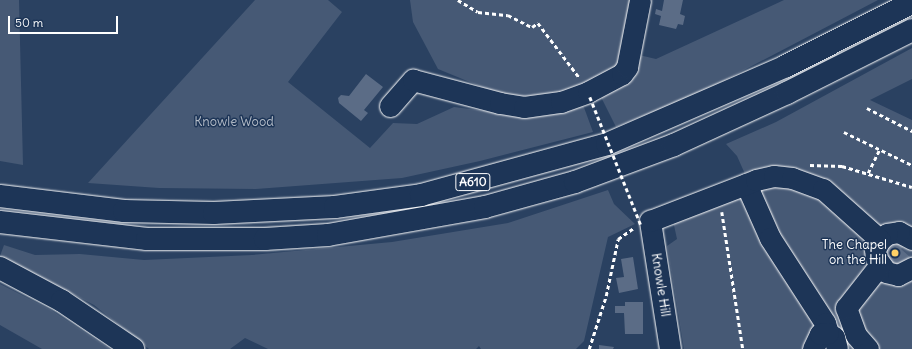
<!DOCTYPE html>
<style>
body{margin:0}
#map{position:relative;width:912px;height:349px;overflow:hidden;background:#2a4161;font-family:Delius,sans-serif}
div>[style]{position:absolute}
.green>*{inset:0;background:#465975}
.building>*{inset:0;background:#5b6c86}
.path>*{height:2.5px;margin-top:-1.25px;transform-origin:0;background:repeating-linear-gradient(90deg,#fff 0 4px,transparent 0 7px)}
.roads{filter:drop-shadow(0 0 1px #fff) drop-shadow(0 0 1px #fff)}
.minor>*{height:21px;margin:-10.5px;padding:0 10.5px;transform-origin:10.5px;border-radius:10.5px;background:#1d3557}
.highway>*{height:22px;margin:-11px;padding:0 11px;transform-origin:11px;border-radius:11px;background:#1d3557}
.path-bridge>*{height:2.5px;margin-top:-1.25px;transform-origin:0;background:repeating-linear-gradient(90deg,#fff 0 4px,transparent 0 7px)}
.dots>*{width:11px;height:11px;translate:-50% -50%;box-sizing:border-box;border:2px solid #1d3557;border-radius:50%}
span{translate:-50% -50%;white-space:nowrap;text-align:center;line-height:1.15;-webkit-text-stroke:3px #1d3557;paint-order:stroke}
.shield-label span{padding:1px 3px;background:#1d3557;border:1px solid;border-radius:3px;-webkit-text-stroke-width:0}
.shield-label{font-size:12px;color:#fff;font-weight:700}
.park-label{font-size:13px;color:#b5bdc8}
.poi-label{font-size:13px;color:#fff}
.right{translate:-100% -50%;text-align:right}
.street-label{font-size:13px;color:#fff}
.scale{position:absolute;left:8px;top:16px;width:110px;height:18px;box-sizing:border-box;border:2px solid #fff;border-top:0;padding-left:5px;font-size:12px;line-height:14px;white-space:nowrap;color:#fff;-webkit-text-stroke:3px #1d3557;paint-order:stroke}
</style>
<div id="map">
<div class="green">
<i style="clip-path:polygon(0 0,19px 0,23px 165px,0 161px)"></i>
<i style="clip-path:polygon(255px 0,328px 0,342px 12px,288px 82px,370px 148px,393px 123px,417px 124px,454px 107px,534px 117px,582px 102px,593px 132px,480px 161px,402px 178px,256px 189px,159px 188px,88px 183px)"></i>
<i style="clip-path:polygon(410px 0,633px 0,620px 70px,586px 87px,532px 98px,499px 94px,438px 69px,413px 22px)"></i>
<i style="clip-path:polygon(784px 0,878px 0,704px 91px,616px 127px,599px 93px,639px 55px,656px 59px)"></i>
<i style="clip-path:polygon(912px 48px,912px 79px,870px 100px,912px 120px,912px 349px,684px 349px,667px 246px,677px 239px,670px 207px,745px 174px,737px 156px,726px 144px,776px 122px)"></i>
<i style="clip-path:polygon(608px 190px,614px 204px,635px 224px,608px 237px,584px 341px,576px 349px,481px 349px,479px 346px,476px 349px,268px 349px,245px 338px,230px 349px,149px 349px,94px 305px,0 256px,4px 245px,35px 255px,80px 254px,144px 260px,252px 255px,392px 242px,508px 223px)"></i>
<i style="clip-path:polygon(0 284px,51px 310px,110px 349px,42px 349px,0 325px)"></i>
</div>
<div class="building">
<i style="clip-path:polygon(664px 0,683px 0,680px 14px,685px 16px,683px 25px,678px 24px,676px 29px,659px 25px,661px 16px,655px 14px,656px 9px,662px 11px)"></i>
<i style="clip-path:polygon(366px 74px,383px 87px,364px 110px,368px 113px,361px 121px,339px 103px,338px 98px,341px 95px,349px 96px)"></i>
<i style="clip-path:polygon(901px 239px,906px 244px,901px 249px,910px 257px,900px 268px,891px 261px,888px 264px,882px 252px,892px 242px,896px 245px)"></i>
<i style="clip-path:polygon(633px 257px,638px 289px,619px 293px,616px 278px,624px 277px,621px 259px)"></i>
<i style="clip-path:polygon(625px 302px,643px 302px,643px 334px,625px 334px,624px 313px,615px 313px,615px 306px,625px 306px)"></i>
<i style="clip-path:polygon(599px 345px,614px 347px,613px 349px,599px 349px)"></i>
</div>
<div class="path">
<i style="left:458px;top:0;width:23px;rotate:31deg"></i>
<i style="left:478px;top:12px;width:30px;rotate:6deg"></i>
<i style="left:508px;top:15px;width:27px;rotate:27deg"></i>
<i style="left:532px;top:27px;width:7px;rotate:-34deg"></i>
<i style="left:538px;top:23px;width:68px;rotate:52.8deg"></i>
<i style="left:867px;top:108px;width:51px;rotate:27.1deg"></i>
<i style="left:844px;top:132px;width:76px;rotate:25.9deg"></i>
<i style="left:810px;top:165px;width:32px;rotate:2deg"></i>
<i style="left:842px;top:166px;width:73px;rotate:16.7deg"></i>
<i style="left:868px;top:173px;width:25px;rotate:-64deg"></i>
<i style="left:722px;top:212px;width:139px;rotate:81.3deg"></i>
<i style="left:589px;top:349px;width:56px;rotate:-72.2deg"></i>
<i style="left:606px;top:296px;width:58px;rotate:-78.1deg"></i>
<i style="left:618px;top:239px;width:19px;rotate:-35deg"></i>
</div>
<div class="roads">
<div class="minor">
<i style="left:390px;top:106px;width:35px;rotate:-49deg"></i>
<i style="left:413px;top:80px;width:90px;rotate:14.8deg"></i>
<i style="left:500px;top:103px;width:24px;rotate:9deg"></i>
<i style="left:524px;top:107px;width:37px;rotate:-8deg"></i>
<i style="left:561px;top:102px;width:29px;rotate:-20deg"></i>
<i style="left:588px;top:92px;width:38px;rotate:-28deg"></i>
<i style="left:622px;top:74px;width:9px;rotate:-54deg"></i>
<i style="left:627px;top:67px;width:68px;rotate:-79deg"></i>
<i style="left:746px;top:184px;width:59px;rotate:66deg"></i>
<i style="left:770px;top:238px;width:101px;rotate:57.1deg"></i>
<i style="left:825px;top:323px;width:10px;rotate:73deg"></i>
<i style="left:828px;top:333px;width:7px;rotate:34deg"></i>
<i style="left:834px;top:337px;width:12px;rotate:76deg"></i>
<i style="left:912px;top:239px;width:15px;rotate:-152deg"></i>
<i style="left:899px;top:232px;width:12px;rotate:171deg"></i>
<i style="left:887px;top:234px;width:9px;rotate:139deg"></i>
<i style="left:880px;top:240px;width:10px;rotate:119deg"></i>
<i style="left:875px;top:249px;width:9px;rotate:84deg"></i>
<i style="left:876px;top:258px;width:17px;rotate:54deg"></i>
<i style="left:886px;top:272px;width:12px;rotate:14deg"></i>
<i style="left:898px;top:275px;width:16px;rotate:-27deg"></i>
<i style="left:670px;top:349px;width:130px;rotate:-98.9deg"></i>
<i style="left:650px;top:221px;width:114px;rotate:-21.1deg"></i>
<i style="left:756px;top:180px;width:18px;rotate:-13deg"></i>
<i style="left:774px;top:176px;width:18px;rotate:6deg"></i>
<i style="left:792px;top:178px;width:33px;rotate:20deg"></i>
<i style="left:823px;top:189px;width:76px;rotate:41.8deg"></i>
<i style="left:813px;top:349px;width:17px;rotate:-65deg"></i>
<i style="left:820px;top:334px;width:8px;rotate:-7deg"></i>
<i style="left:868px;top:349px;width:18px;rotate:-131deg"></i>
<i style="left:856px;top:335px;width:29px;rotate:-110deg"></i>
<i style="left:846px;top:308px;width:53px;rotate:-51.8deg"></i>
</div>
<div class="highway">
<i style="left:0;top:196px;width:125px;rotate:6.9deg"></i>
<i style="left:124px;top:211px;width:90px;rotate:1.3deg"></i>
<i style="left:214px;top:213px;width:121px;rotate:-2.8deg"></i>
<i style="left:335px;top:207px;width:87px;rotate:-7.9deg"></i>
<i style="left:421px;top:195px;width:193px;rotate:-15.3deg"></i>
<i style="left:607px;top:144px;width:195px;rotate:-23.5deg"></i>
<i style="left:786px;top:66px;width:141px;rotate:-26.6deg"></i>
<i style="left:0;top:222px;width:148px;rotate:6.6deg"></i>
<i style="left:147px;top:239px;width:118px"></i>
<i style="left:265px;top:239px;width:63px;rotate:-3.6deg"></i>
<i style="left:328px;top:235px;width:159px;rotate:-10.1deg"></i>
<i style="left:485px;top:207px;width:93px;rotate:-15.5deg"></i>
<i style="left:575px;top:182px;width:106px;rotate:-20.5deg"></i>
<i style="left:674px;top:145px;width:124px;rotate:-24.7deg"></i>
<i style="left:787px;top:93px;width:140px;rotate:-26.7deg"></i>
<i style="left:0;top:268px;width:70px;rotate:28deg"></i>
<i style="left:62px;top:301px;width:86px;rotate:34.1deg"></i>
</div>
</div>
<div class="path-bridge">
<i style="left:590px;top:97px;width:138px;rotate:68.3deg"></i>
</div>
<div class="dots">
<i style="left:895px;top:253px;background:#ffd166"></i>
</div>
<div class="shield-label">
<span style="left:473px;top:182px">A610</span>
</div>
<div class="park-label">
<span style="left:234px;top:122px">Knowle Wood</span>
</div>
<div class="poi-label">
<span class="right" style="left:887px;top:253px">The Chapel<br>on the Hill</span>
</div>
<div class="street-label">
<span style="left:660px;top:285px;rotate:81deg">Knowle Hill</span>
</div>
<div class="scale">50 m</div>
</div>
